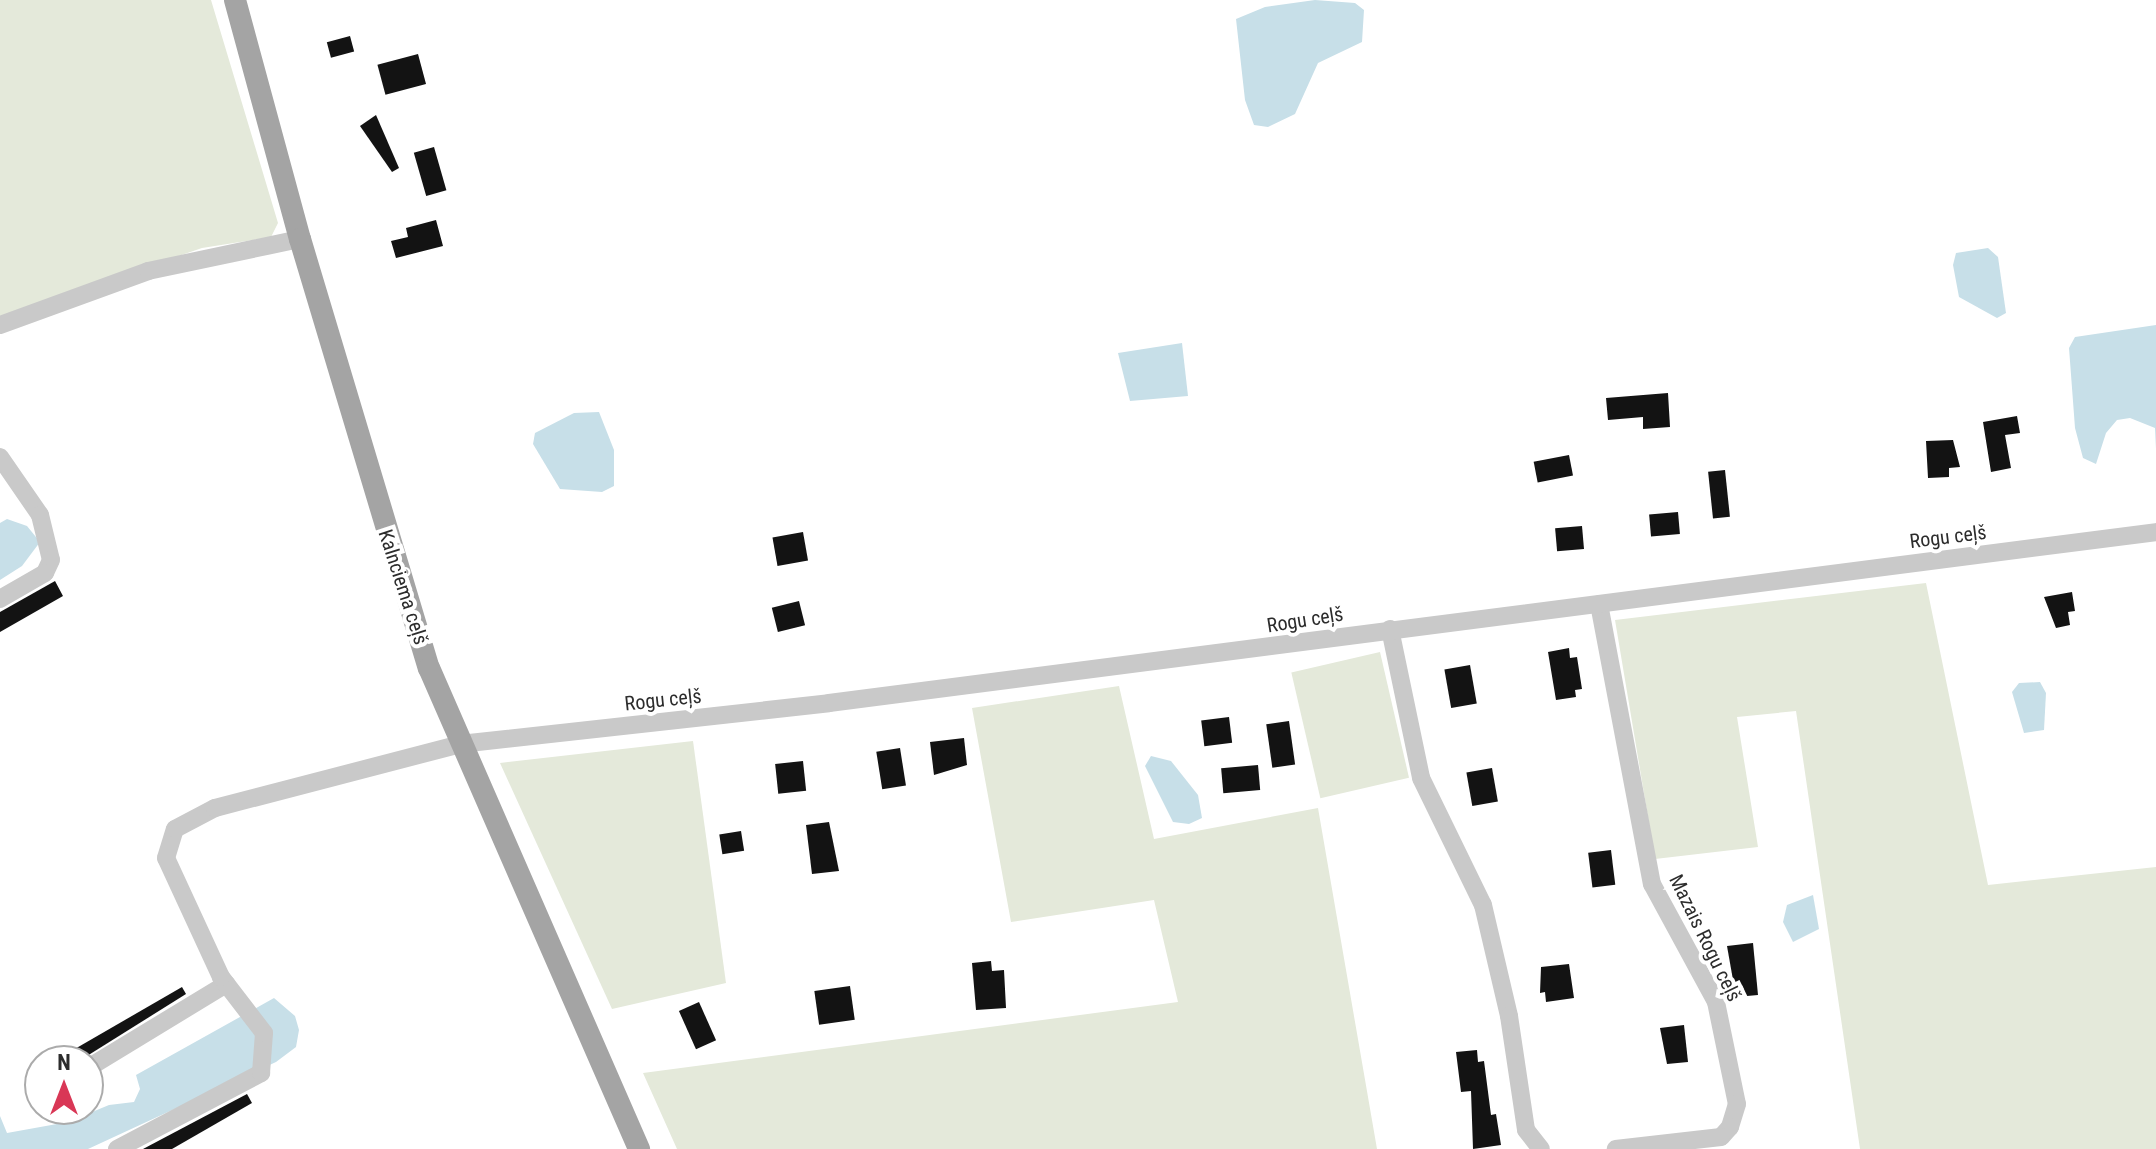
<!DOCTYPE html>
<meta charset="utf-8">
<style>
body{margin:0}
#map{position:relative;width:2156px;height:1149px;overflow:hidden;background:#fff;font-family:"Roboto Condensed",sans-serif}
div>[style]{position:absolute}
.green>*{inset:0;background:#e4e9da;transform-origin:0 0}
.water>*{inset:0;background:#c7dfe8}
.building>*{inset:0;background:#131313;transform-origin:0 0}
.minor>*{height:18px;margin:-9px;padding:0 9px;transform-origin:9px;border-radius:9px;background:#c9c9c9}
.major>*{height:22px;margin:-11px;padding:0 11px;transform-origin:11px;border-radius:11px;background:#a4a4a4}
span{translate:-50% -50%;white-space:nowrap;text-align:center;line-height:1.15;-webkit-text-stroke:8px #fff;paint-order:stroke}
.street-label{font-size:20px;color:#2c2c2c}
.north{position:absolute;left:24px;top:1045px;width:80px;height:80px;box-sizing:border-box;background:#fff;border:2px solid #ababab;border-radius:50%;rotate:0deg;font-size:22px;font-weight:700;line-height:32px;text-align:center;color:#2c2c2c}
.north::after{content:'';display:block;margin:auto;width:28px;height:36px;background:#d93756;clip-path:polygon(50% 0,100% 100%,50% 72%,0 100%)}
</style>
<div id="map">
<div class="green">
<i style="clip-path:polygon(0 0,211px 0,278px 223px,271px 237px,202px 248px,0 317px)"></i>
<i style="clip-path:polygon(1926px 583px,1988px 885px,2156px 867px,2156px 1149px,1860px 1149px,1796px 711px,1737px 717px,1758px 847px,1655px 859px,1615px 620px)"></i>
<i style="left:1380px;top:652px;width:129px;height:91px;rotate:77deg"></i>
<i style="clip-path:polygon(1119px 686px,1154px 839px,1318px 808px,1377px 1149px,677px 1149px,643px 1073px,1178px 1002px,1154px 900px,1011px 922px,972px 708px)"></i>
<i style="clip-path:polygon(693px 741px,726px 983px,612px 1009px,500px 763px)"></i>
</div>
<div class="water">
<i style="clip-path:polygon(1315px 0,1355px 3px,1364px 10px,1362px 42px,1318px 63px,1295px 114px,1268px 127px,1254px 125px,1245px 100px,1236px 19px,1265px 7px)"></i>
<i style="clip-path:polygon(1988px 248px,1998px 257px,2006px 313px,1997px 318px,1959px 297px,1953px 265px,1956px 253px)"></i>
<i style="clip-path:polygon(2156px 325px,2156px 449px,2155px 428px,2130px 418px,2117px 420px,2106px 433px,2096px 464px,2083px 458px,2075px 428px,2069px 348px,2075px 337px)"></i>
<i style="clip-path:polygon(1182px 343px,1188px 396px,1130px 401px,1118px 353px)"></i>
<i style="clip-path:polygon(599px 412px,614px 450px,614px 486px,602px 492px,560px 489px,533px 444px,535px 433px,574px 413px)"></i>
<i style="clip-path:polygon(7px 519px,27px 526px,40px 542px,22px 566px,0 580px,0 523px)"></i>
<i style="clip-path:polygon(2040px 682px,2046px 693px,2044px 730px,2024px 733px,2012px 692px,2019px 683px)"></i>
<i style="clip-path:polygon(1151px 756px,1171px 761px,1198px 795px,1202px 818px,1189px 824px,1173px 822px,1145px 766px)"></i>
<i style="clip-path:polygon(1813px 895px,1819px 929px,1793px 942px,1783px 922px,1787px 905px)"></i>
<i style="clip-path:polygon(274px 998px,295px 1016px,299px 1030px,296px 1047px,276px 1062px,88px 1149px,0 1149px,0 1116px,7px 1133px,68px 1122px,109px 1105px,134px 1102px,140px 1089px,136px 1075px)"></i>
</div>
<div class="building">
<i style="left:350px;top:36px;width:16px;height:24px;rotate:75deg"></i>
<i style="left:418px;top:54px;width:31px;height:42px;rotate:75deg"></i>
<i style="clip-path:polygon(376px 115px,399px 168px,392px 172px,360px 126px)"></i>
<i style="left:434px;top:147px;width:45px;height:21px;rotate:74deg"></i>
<i style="clip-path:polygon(436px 220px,443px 246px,396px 258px,391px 241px,408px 237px,406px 228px)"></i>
<i style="clip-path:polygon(1668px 393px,1670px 427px,1643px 429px,1643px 417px,1608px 420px,1606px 398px)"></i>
<i style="clip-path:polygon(2017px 416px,2020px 433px,2005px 435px,2011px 468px,1991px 472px,1983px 422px)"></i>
<i style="clip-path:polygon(1953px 440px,1960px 467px,1949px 468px,1949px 477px,1928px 478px,1926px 441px)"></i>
<i style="left:1569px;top:455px;width:21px;height:36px;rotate:79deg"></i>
<i style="left:1725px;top:470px;width:47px;height:17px;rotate:84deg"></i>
<i style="left:1678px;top:512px;width:22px;height:29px;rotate:85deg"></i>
<i style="left:1582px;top:526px;width:23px;height:27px;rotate:85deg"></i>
<i style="left:803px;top:532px;width:29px;height:31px;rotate:80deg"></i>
<i style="clip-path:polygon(55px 581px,63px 596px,0 632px,0 612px)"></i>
<i style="clip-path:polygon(2072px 592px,2075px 611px,2068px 612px,2070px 625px,2056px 628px,2044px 597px)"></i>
<i style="left:799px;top:601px;width:25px;height:28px;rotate:76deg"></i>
<i style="clip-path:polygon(1569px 648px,1570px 658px,1577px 657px,1582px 689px,1575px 690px,1576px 697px,1556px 700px,1548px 652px)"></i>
<i style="left:1470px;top:665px;width:39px;height:26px;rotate:80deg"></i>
<i style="left:1229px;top:717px;width:26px;height:28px;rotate:83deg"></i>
<i style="left:1289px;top:721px;width:44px;height:23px;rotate:82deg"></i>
<i style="clip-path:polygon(964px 738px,967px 765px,934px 775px,930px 742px)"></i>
<i style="left:900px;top:748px;width:38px;height:24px;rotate:81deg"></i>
<i style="left:803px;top:761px;width:30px;height:28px;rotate:84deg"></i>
<i style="left:1258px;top:765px;width:25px;height:37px;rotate:85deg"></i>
<i style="left:1492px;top:768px;width:34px;height:26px;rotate:80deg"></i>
<i style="clip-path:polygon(829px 822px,839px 871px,812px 874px,806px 825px)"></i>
<i style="left:741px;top:831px;width:20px;height:22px;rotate:81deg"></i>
<i style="left:1611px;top:850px;width:35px;height:23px;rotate:83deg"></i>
<i style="clip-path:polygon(1753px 943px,1758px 995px,1736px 997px,1727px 946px)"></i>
<i style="clip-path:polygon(991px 961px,992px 971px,1004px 970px,1006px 1008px,976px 1010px,972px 963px)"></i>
<i style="clip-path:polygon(1569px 964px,1574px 998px,1546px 1002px,1545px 992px,1540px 993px,1541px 967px)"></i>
<i style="left:850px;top:986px;width:34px;height:36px;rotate:82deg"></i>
<i style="clip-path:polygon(182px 987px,186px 994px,79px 1061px,54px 1061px)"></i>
<i style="left:699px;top:1002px;width:42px;height:22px;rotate:66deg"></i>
<i style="clip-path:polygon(1684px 1025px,1688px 1062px,1667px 1064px,1660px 1028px)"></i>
<i style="clip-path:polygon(1477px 1050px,1478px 1062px,1484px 1061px,1491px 1115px,1496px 1114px,1501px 1145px,1473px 1149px,1471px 1091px,1461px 1092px,1456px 1052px)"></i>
<i style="clip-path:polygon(247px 1094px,252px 1103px,172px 1149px,143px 1149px)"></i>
</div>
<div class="minor">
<i style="left:0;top:325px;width:158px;rotate:-20deg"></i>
<i style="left:148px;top:271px;width:155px;rotate:-11.9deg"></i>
<i style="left:0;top:457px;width:70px;rotate:55.4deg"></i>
<i style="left:40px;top:515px;width:46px;rotate:76.3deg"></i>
<i style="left:51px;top:560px;width:14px;rotate:115deg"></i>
<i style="left:45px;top:573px;width:52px;rotate:150deg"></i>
<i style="left:1599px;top:604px;width:285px;rotate:79.3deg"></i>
<i style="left:1652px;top:884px;width:134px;rotate:61.5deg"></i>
<i style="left:1716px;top:1002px;width:104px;rotate:78.4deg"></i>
<i style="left:1737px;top:1104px;width:24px;rotate:107deg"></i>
<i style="left:1730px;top:1127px;width:13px;rotate:132deg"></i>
<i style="left:1721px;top:1137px;width:106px;rotate:173.5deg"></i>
<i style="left:1390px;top:629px;width:152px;rotate:78.2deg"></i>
<i style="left:1421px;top:778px;width:141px;rotate:64deg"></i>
<i style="left:1483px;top:905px;width:114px;rotate:76.8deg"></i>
<i style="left:1509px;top:1016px;width:115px;rotate:81.5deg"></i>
<i style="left:1526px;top:1130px;width:24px;rotate:52deg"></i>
<i style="left:88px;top:1068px;width:162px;rotate:-31.3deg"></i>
<i style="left:117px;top:1149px;width:163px;rotate:-27.8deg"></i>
<i style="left:261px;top:1073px;width:40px;rotate:-85.7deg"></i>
<i style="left:264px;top:1033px;width:71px;rotate:-127.5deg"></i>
<i style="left:221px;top:977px;width:131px;rotate:-114.8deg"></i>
<i style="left:166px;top:858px;width:30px;rotate:-73deg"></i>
<i style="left:175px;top:829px;width:45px;rotate:-27.7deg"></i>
<i style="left:215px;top:808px;width:253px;rotate:-14.6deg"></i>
<i style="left:460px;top:744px;width:371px;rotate:-6.3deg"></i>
<i style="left:829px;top:703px;width:1338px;rotate:-7.34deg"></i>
</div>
<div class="major">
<i style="left:235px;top:0;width:248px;rotate:74.8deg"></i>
<i style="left:300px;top:239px;width:448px;rotate:73.3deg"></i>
<i style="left:429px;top:668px;width:525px;rotate:66.41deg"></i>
</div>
<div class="street-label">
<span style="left:1948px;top:537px;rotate:-7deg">Rogu ceļš</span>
<span style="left:403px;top:587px;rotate:72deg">Kalnciema ceļš</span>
<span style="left:1305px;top:620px;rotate:-9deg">Rogu ceļš</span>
<span style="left:663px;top:700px;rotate:-6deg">Rogu ceļš</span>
<span style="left:1705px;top:938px;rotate:64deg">Mazais Rogu ceļš</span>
</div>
<div class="north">N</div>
</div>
